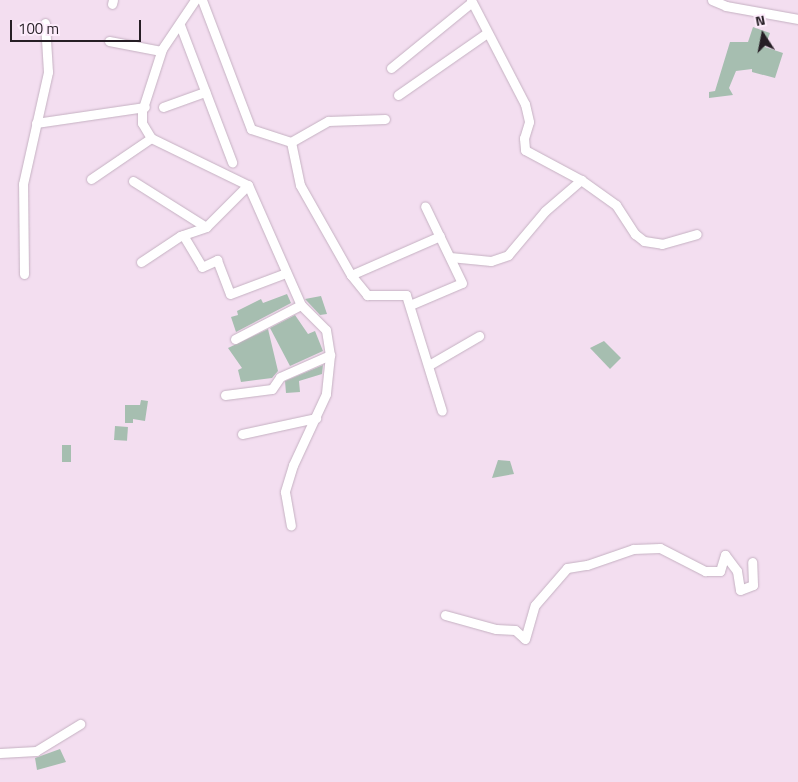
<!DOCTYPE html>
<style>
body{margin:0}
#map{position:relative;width:798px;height:782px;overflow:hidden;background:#f3def0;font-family:"Titillium Web",sans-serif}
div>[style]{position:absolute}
.building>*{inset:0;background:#a6beb0;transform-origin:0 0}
.roads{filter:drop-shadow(0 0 1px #c5b1c2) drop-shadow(0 0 1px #c5b1c2)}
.street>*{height:9px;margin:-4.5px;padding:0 4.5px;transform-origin:4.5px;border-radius:4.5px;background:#fff}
span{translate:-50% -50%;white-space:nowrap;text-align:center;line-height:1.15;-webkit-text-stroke:4px #fdecfb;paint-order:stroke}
.north{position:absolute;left:738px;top:10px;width:50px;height:50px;-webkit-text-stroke:4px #fdecfb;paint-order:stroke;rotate:349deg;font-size:14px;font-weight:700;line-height:20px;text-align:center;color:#261e25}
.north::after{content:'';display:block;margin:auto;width:18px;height:22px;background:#261e25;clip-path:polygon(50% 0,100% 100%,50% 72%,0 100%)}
.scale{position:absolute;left:10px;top:20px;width:131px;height:22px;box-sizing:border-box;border:2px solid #261e25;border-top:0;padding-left:6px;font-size:15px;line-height:18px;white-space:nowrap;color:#261e25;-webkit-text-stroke:4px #fdecfb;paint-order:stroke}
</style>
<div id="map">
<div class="building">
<i style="clip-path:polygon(753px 27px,770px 33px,765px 47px,783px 53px,775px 78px,752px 72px,752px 69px,736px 71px,729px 88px,733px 95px,709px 98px,709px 92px,715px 91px,730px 42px,748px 42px)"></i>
<i style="clip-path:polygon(287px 294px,291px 303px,236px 332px,231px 317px,238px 315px,237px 311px,261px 299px,263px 303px)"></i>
<i style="clip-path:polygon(321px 296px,327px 314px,320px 315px,305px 299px)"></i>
<i style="clip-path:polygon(295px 315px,308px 334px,315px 331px,323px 351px,290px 366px,270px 328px)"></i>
<i style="clip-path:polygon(268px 329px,278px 371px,272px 378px,241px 382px,238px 370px,242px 368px,228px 348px)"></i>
<i style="clip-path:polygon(604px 341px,621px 358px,610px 369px,590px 348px)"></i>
<i style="clip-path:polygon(323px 365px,322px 374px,299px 381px,300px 392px,286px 393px,285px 381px)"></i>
<i style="clip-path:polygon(141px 400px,148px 401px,145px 421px,133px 419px,133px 423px,125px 423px,125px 405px,140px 405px)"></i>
<i style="left:115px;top:426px;width:13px;height:14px;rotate:4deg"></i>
<i style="left:62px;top:445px;width:9px;height:17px"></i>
<i style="clip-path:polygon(498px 460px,510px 461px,514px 474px,492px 478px)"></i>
<i style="clip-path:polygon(60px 749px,66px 762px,37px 770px,35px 758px)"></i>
</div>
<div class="roads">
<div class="street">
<i style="left:195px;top:0;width:59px;rotate:124deg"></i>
<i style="left:162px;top:49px;width:65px;rotate:107.9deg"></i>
<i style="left:142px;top:111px;width:12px;rotate:90deg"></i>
<i style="left:142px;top:123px;width:17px;rotate:59deg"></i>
<i style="left:151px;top:138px;width:108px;rotate:25.9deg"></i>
<i style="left:248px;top:185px;width:131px;rotate:66.2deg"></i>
<i style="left:301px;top:305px;width:35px;rotate:45deg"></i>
<i style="left:326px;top:330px;width:25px;rotate:81deg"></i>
<i style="left:330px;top:355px;width:39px;rotate:96deg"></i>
<i style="left:326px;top:394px;width:78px;rotate:114.9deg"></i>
<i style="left:293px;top:465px;width:28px;rotate:107deg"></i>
<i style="left:285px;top:492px;width:34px;rotate:80deg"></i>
<i style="left:202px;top:0;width:138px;rotate:69.2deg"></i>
<i style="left:251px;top:129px;width:42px;rotate:18deg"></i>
<i style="left:291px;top:142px;width:44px;rotate:78.2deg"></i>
<i style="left:300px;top:185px;width:103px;rotate:60.5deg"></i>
<i style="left:351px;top:275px;width:26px;rotate:51deg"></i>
<i style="left:367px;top:295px;width:39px"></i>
<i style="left:406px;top:295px;width:121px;rotate:72.8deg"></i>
<i style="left:471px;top:0;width:117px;rotate:62.6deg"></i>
<i style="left:525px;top:104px;width:18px;rotate:77deg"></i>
<i style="left:529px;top:122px;width:17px;rotate:107deg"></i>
<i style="left:524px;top:138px;width:12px;rotate:85deg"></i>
<i style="left:525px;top:150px;width:64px;rotate:28.2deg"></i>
<i style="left:581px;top:180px;width:43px;rotate:35.5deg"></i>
<i style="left:616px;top:205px;width:35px;rotate:57deg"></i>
<i style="left:635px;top:234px;width:11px;rotate:38deg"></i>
<i style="left:644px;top:241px;width:18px;rotate:9deg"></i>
<i style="left:662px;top:244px;width:36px;rotate:-16deg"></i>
<i style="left:712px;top:0;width:15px;rotate:23deg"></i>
<i style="left:726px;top:6px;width:73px;rotate:10.2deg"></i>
<i style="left:112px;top:4px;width:4px;rotate:-76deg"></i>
<i style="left:180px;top:25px;width:147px;rotate:69.2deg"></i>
<i style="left:109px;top:41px;width:53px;rotate:10.9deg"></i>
<i style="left:391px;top:68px;width:104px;rotate:-39.2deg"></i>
<i style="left:398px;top:95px;width:108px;rotate:-34.9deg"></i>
<i style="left:163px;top:107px;width:45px;rotate:-19.7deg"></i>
<i style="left:36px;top:123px;width:110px;rotate:-8.4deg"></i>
<i style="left:291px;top:142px;width:43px;rotate:-29.6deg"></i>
<i style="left:328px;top:121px;width:57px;rotate:-2deg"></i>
<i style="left:91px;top:179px;width:73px;rotate:-34.3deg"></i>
<i style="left:133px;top:181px;width:86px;rotate:32.2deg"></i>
<i style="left:206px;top:227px;width:59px;rotate:-45deg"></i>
<i style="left:183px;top:235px;width:37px;rotate:59deg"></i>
<i style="left:202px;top:267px;width:17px;rotate:-25deg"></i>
<i style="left:217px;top:260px;width:36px;rotate:69deg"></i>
<i style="left:230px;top:294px;width:60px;rotate:-20.6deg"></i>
<i style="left:450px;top:257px;width:41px;rotate:5.6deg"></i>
<i style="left:491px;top:261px;width:18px;rotate:-19deg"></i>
<i style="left:508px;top:255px;width:57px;rotate:-49.9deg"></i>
<i style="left:545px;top:211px;width:48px;rotate:-40.7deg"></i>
<i style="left:141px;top:262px;width:47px;rotate:-33.7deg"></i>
<i style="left:180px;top:236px;width:28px;rotate:-19deg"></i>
<i style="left:24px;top:274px;width:90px;rotate:-90.6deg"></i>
<i style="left:23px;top:184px;width:115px;rotate:-77.4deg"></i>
<i style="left:48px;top:72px;width:49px;rotate:-93.5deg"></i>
<i style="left:351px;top:275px;width:97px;rotate:-23.7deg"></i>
<i style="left:410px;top:305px;width:56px;rotate:-22.9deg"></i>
<i style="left:462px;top:283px;width:85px;rotate:-115.7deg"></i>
<i style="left:235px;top:339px;width:74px;rotate:-27.3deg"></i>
<i style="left:429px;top:365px;width:58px;rotate:-30.1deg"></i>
<i style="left:225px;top:395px;width:47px;rotate:-7.3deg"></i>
<i style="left:272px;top:389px;width:14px;rotate:-56deg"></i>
<i style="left:280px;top:377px;width:55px;rotate:-23.7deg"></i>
<i style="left:242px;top:434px;width:76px;rotate:-12.2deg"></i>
<i style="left:445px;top:615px;width:53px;rotate:15.4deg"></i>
<i style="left:496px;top:629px;width:19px;rotate:3deg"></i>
<i style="left:515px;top:630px;width:13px;rotate:42deg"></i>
<i style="left:525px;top:639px;width:35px;rotate:-74deg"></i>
<i style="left:535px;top:605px;width:49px;rotate:-49.1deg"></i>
<i style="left:567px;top:568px;width:20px;rotate:-9deg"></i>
<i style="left:587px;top:565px;width:49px;rotate:-19.2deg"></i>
<i style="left:633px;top:549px;width:27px;rotate:-2deg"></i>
<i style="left:660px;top:548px;width:51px;rotate:27.1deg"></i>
<i style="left:705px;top:571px;width:15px"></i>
<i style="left:720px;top:571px;width:17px;rotate:-73deg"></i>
<i style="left:725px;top:555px;width:20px;rotate:53deg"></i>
<i style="left:737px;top:571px;width:19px;rotate:81deg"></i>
<i style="left:740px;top:590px;width:14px;rotate:-21deg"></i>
<i style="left:753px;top:585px;width:23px;rotate:-92deg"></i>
<i style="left:0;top:753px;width:36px;rotate:-3deg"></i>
<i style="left:36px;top:751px;width:52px;rotate:-31.5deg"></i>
</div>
</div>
<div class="north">N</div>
<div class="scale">100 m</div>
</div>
